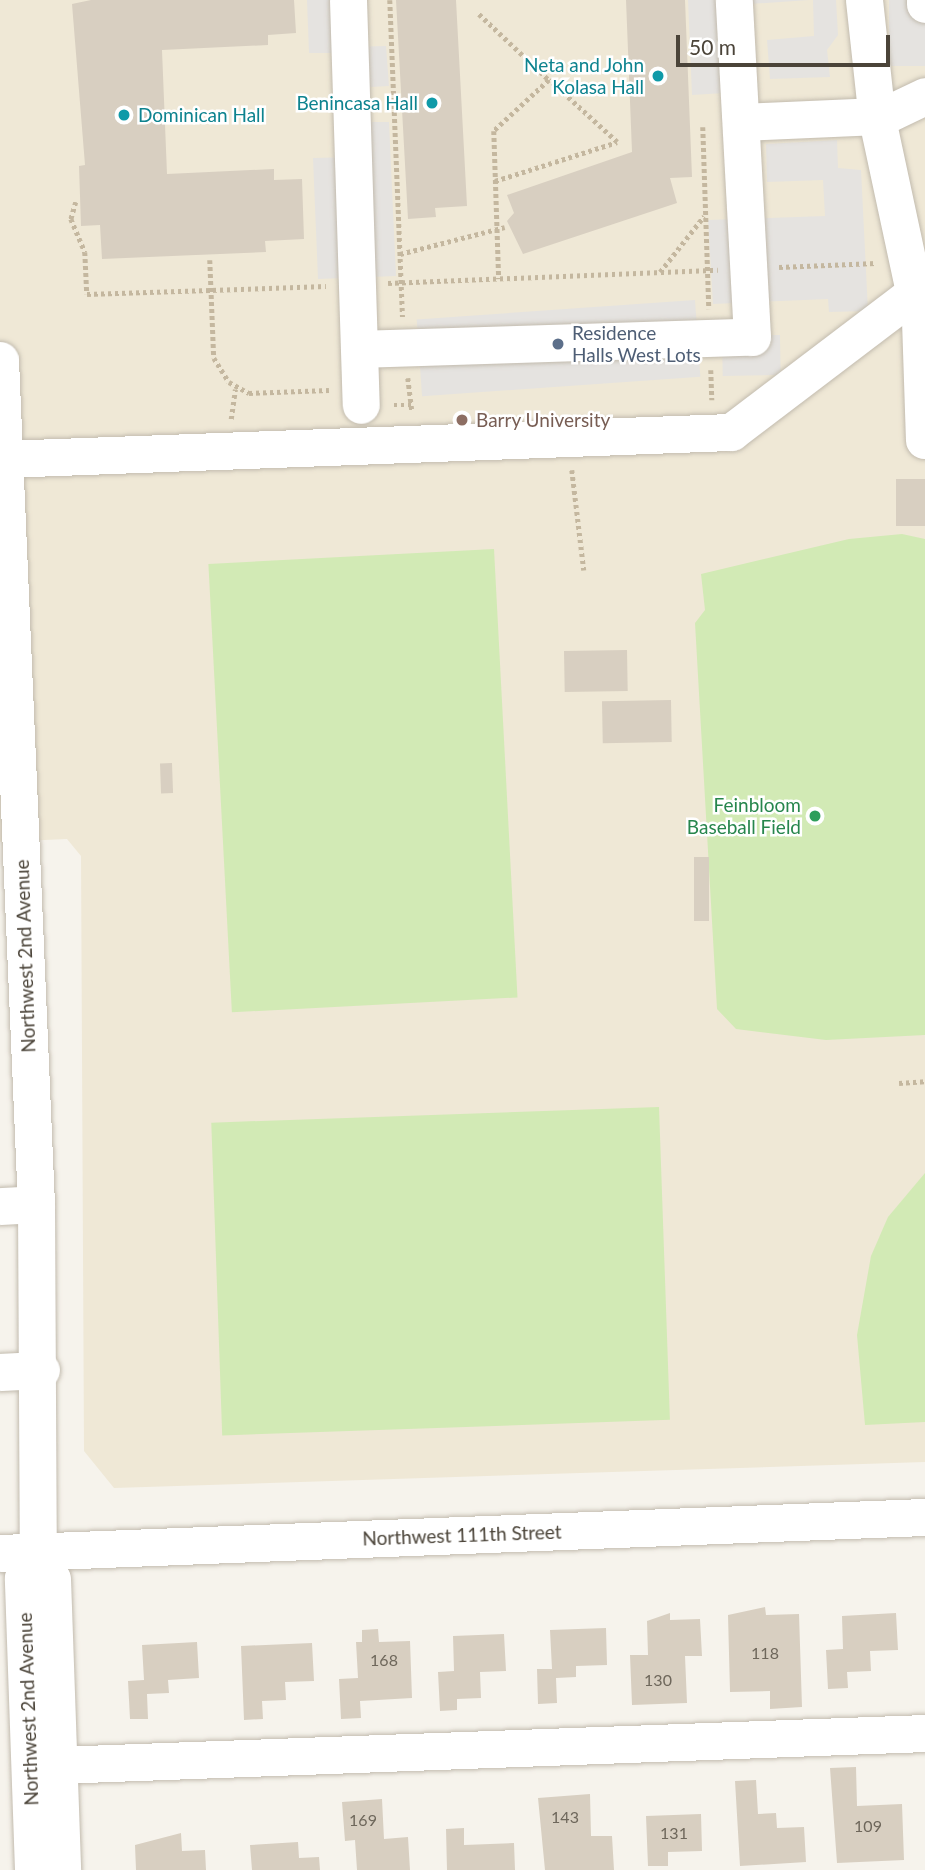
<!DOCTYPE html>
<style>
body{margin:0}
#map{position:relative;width:925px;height:1870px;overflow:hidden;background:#f6f3ec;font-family:Lato,sans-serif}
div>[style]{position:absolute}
.education>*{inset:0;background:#efe8d6}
.green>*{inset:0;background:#d2eab5;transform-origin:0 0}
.parking>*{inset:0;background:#e5e3e0;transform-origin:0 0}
.building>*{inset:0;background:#d8cfc1;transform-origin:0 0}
.path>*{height:4.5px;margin-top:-2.25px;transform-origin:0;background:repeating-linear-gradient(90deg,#c4b79f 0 3.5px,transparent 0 7px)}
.roads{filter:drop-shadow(0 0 2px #c2bbae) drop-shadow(0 0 2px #c2bbae)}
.minor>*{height:37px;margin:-18.5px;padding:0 18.5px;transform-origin:18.5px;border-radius:18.5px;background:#fff}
.dots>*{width:19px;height:19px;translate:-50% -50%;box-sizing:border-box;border:4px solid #fff;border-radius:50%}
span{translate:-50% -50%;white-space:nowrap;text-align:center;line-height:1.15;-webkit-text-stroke:5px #fff;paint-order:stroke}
.number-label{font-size:16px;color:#6e675b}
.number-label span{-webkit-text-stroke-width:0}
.culture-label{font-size:19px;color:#0d838f}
.right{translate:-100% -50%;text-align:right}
.left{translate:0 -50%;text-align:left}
.service-label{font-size:19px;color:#4e5e75}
.education-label{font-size:19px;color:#785e54}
.leisure-label{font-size:19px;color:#27864d}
.street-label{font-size:19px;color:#4b4439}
.scale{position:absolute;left:676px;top:35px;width:214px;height:32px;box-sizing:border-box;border:4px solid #4b4439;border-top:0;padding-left:9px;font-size:21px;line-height:24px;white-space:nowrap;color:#4b4439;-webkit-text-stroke:5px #fff;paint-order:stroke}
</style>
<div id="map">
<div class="education">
<i style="clip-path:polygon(0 0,925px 0,925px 1462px,114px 1488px,84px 1451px,81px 856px,67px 839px,0 842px)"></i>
</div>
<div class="green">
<i style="clip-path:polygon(902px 534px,925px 539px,925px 1035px,826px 1040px,736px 1029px,717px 1009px,695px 623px,705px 610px,701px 574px,849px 539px)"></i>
<i style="left:494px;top:549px;width:449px;height:286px;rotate:87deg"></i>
<i style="left:659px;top:1107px;width:313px;height:448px;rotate:88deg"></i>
<i style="clip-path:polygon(925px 1173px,925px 1422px,865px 1425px,857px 1335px,871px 1256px,888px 1217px)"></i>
</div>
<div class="parking">
<i style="clip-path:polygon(307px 0,348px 0,349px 47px,386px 46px,389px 86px,351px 88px,349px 53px,309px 53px)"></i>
<i style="clip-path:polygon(688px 0,809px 0,734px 5px,740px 92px,692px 95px)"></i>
<i style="clip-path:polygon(813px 0,836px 0,838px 35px,827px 50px,830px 77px,770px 79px,767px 40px,814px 36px)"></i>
<i style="left:889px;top:0;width:36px;height:66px"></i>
<i style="clip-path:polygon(352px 122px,389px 122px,396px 276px,318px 279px,313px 158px,353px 157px)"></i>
<i style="clip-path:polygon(837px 140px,838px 168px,861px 170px,868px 311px,829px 312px,828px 299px,713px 304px,708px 220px,825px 216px,823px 180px,767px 182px,766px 144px)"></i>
<i style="left:695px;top:300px;width:77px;height:279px;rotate:86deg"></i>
<i style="left:780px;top:335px;width:40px;height:58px;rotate:89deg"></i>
</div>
<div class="building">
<i style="clip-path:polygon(91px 0,294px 0,296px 33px,268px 35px,268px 45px,162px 50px,167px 174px,274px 169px,274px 180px,302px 179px,304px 239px,265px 241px,266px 252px,102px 259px,100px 225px,81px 226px,79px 166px,85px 165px,72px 4px)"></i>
<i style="clip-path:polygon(396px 0,456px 0,467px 206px,435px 208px,436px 217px,408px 219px)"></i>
<i style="clip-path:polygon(626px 0,685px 0,692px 177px,670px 178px,677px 203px,523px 254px,507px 221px,514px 213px,507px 195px,632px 152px)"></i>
<i style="left:925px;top:479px;width:47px;height:29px;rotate:90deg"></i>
<i style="left:627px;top:650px;width:41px;height:63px;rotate:89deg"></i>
<i style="left:671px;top:700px;width:42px;height:69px;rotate:89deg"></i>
<i style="left:172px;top:763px;width:30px;height:12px;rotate:88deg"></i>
<i style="left:694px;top:857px;width:15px;height:64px"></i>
<i style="clip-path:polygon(765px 1607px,766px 1615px,799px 1614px,802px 1707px,770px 1709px,770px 1691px,730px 1692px,728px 1615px)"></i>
<i style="clip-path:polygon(670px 1613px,670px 1620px,700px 1619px,702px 1656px,685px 1656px,687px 1703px,632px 1705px,630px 1655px,648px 1655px,647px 1621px)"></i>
<i style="clip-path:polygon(896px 1613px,898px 1650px,870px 1651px,871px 1671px,847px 1672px,848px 1688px,828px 1689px,826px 1650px,843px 1649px,842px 1616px)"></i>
<i style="clip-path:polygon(606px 1628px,607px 1665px,576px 1666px,576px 1677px,556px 1678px,557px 1703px,538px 1704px,537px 1669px,552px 1669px,550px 1630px)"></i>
<i style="clip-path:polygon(378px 1629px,379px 1642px,410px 1641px,412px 1698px,360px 1701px,361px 1718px,341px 1719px,339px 1679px,358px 1678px,356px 1642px,362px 1642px,362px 1630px)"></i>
<i style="clip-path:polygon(504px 1634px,506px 1671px,480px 1672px,481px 1698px,457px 1699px,457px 1710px,440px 1711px,438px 1672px,454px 1671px,453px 1636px)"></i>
<i style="clip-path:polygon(197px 1642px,199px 1678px,168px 1680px,169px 1693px,147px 1694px,148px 1719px,130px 1719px,128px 1681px,144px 1680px,142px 1645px)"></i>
<i style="clip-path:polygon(312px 1643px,314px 1681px,285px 1682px,286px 1700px,262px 1701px,263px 1719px,244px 1720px,241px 1646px)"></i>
<i style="clip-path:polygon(856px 1767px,857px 1806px,902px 1804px,904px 1860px,837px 1863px,830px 1768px)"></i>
<i style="clip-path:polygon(756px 1780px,758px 1814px,776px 1813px,777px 1828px,804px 1827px,806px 1862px,740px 1866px,735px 1781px)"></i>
<i style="clip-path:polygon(590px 1794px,591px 1836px,612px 1836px,614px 1870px,545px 1870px,538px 1798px)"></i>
<i style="clip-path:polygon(382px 1799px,384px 1839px,408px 1837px,410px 1870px,357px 1870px,355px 1840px,345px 1841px,342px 1802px)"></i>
<i style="clip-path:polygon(701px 1814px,702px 1851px,668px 1852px,668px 1866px,648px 1866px,646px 1816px)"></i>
<i style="clip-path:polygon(464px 1828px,464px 1845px,514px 1843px,515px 1870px,447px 1870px,446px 1829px)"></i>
<i style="clip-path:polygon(181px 1833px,182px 1851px,205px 1850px,206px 1870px,136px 1870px,135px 1845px)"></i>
<i style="clip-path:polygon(298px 1842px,299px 1858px,319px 1857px,320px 1870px,252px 1870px,250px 1845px)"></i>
</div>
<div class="path">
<i style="left:390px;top:0;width:317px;rotate:87.7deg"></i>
<i style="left:479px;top:14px;width:96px;rotate:43.3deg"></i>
<i style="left:549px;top:80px;width:75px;rotate:137.2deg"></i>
<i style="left:494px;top:131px;width:148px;rotate:88.1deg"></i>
<i style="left:703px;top:127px;width:182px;rotate:88.1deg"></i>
<i style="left:495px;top:181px;width:128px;rotate:-17.7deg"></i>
<i style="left:617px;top:142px;width:92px;rotate:-137.6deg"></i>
<i style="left:76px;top:202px;width:18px;rotate:106deg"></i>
<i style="left:71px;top:219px;width:36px;rotate:67deg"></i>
<i style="left:85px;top:252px;width:42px;rotate:87.3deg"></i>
<i style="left:87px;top:294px;width:239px;rotate:-1.9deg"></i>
<i style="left:400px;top:254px;width:108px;rotate:-14.4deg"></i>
<i style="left:210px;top:260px;width:98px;rotate:87.7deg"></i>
<i style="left:214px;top:358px;width:28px;rotate:58deg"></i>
<i style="left:229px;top:382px;width:23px;rotate:29deg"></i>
<i style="left:249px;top:393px;width:80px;rotate:-2.1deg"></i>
<i style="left:779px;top:267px;width:97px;rotate:-2.4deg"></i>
<i style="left:660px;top:272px;width:71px;rotate:-51.8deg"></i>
<i style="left:388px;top:283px;width:330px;rotate:-2.3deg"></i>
<i style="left:711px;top:370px;width:30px;rotate:88deg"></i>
<i style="left:408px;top:378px;width:33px;rotate:83deg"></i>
<i style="left:394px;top:405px;width:17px"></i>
<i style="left:231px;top:419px;width:30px;rotate:-82deg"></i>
<i style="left:572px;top:470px;width:101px;rotate:83.2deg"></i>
<i style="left:899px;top:1083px;width:26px;rotate:-4deg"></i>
</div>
<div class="roads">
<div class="minor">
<i style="left:348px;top:0;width:405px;rotate:88.2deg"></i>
<i style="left:864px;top:0;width:120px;rotate:83.8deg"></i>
<i style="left:877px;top:119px;width:206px;rotate:77.9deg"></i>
<i style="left:920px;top:320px;width:120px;rotate:88.1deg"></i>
<i style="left:925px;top:0;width:4px;rotate:90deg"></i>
<i style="left:877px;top:119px;width:53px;rotate:-25.6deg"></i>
<i style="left:742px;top:122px;width:135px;rotate:-2.5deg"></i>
<i style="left:360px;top:349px;width:392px;rotate:-1.8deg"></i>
<i style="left:752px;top:337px;width:337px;rotate:-93.1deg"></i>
<i style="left:0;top:360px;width:845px;rotate:87.56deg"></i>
<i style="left:36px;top:1204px;width:348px;rotate:89.7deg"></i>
<i style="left:38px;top:1552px;width:30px;rotate:63deg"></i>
<i style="left:52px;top:1579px;width:291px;rotate:88deg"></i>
<i style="left:4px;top:459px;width:728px;rotate:-2.13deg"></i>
<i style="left:731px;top:432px;width:230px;rotate:-37.2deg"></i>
<i style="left:0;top:1206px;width:36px;rotate:-3deg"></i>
<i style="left:0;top:1372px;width:41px;rotate:-2.8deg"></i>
<i style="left:0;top:1553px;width:926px;rotate:-2.23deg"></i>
<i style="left:30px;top:1766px;width:896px;rotate:-2.11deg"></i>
<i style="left:33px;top:1870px;width:292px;rotate:-92deg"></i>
<i style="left:23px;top:1578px;width:30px;rotate:-60deg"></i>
</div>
</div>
<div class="dots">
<i style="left:658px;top:76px;background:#0f9aa8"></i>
<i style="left:432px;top:103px;background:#0f9aa8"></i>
<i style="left:124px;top:115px;background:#0f9aa8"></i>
<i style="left:558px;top:344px;background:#5c6f8a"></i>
<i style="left:462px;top:420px;background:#8d6e63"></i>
<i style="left:815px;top:816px;background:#2e9e5b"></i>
</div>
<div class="number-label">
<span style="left:765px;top:1653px">118</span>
<span style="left:384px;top:1660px">168</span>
<span style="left:658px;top:1680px">130</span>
<span style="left:565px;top:1817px">143</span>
<span style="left:363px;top:1820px">169</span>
<span style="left:868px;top:1826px">109</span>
<span style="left:674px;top:1833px">131</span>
</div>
<div class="culture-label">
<span class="right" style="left:644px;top:76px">Neta and John<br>Kolasa Hall</span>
<span class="right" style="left:418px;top:103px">Benincasa Hall</span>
<span class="left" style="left:138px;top:115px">Dominican Hall</span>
</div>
<div class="service-label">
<span class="left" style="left:572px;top:344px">Residence<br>Halls West Lots</span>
</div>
<div class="education-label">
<span class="left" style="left:476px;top:420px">Barry University</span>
</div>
<div class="leisure-label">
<span class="right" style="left:801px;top:816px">Feinbloom<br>Baseball Field</span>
</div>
<div class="street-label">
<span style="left:25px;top:956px;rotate:-92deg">Northwest 2nd Avenue</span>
<span style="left:462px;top:1535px;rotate:-2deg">Northwest 111th Street</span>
<span style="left:28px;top:1709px;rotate:-92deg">Northwest 2nd Avenue</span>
</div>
<div class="scale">50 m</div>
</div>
